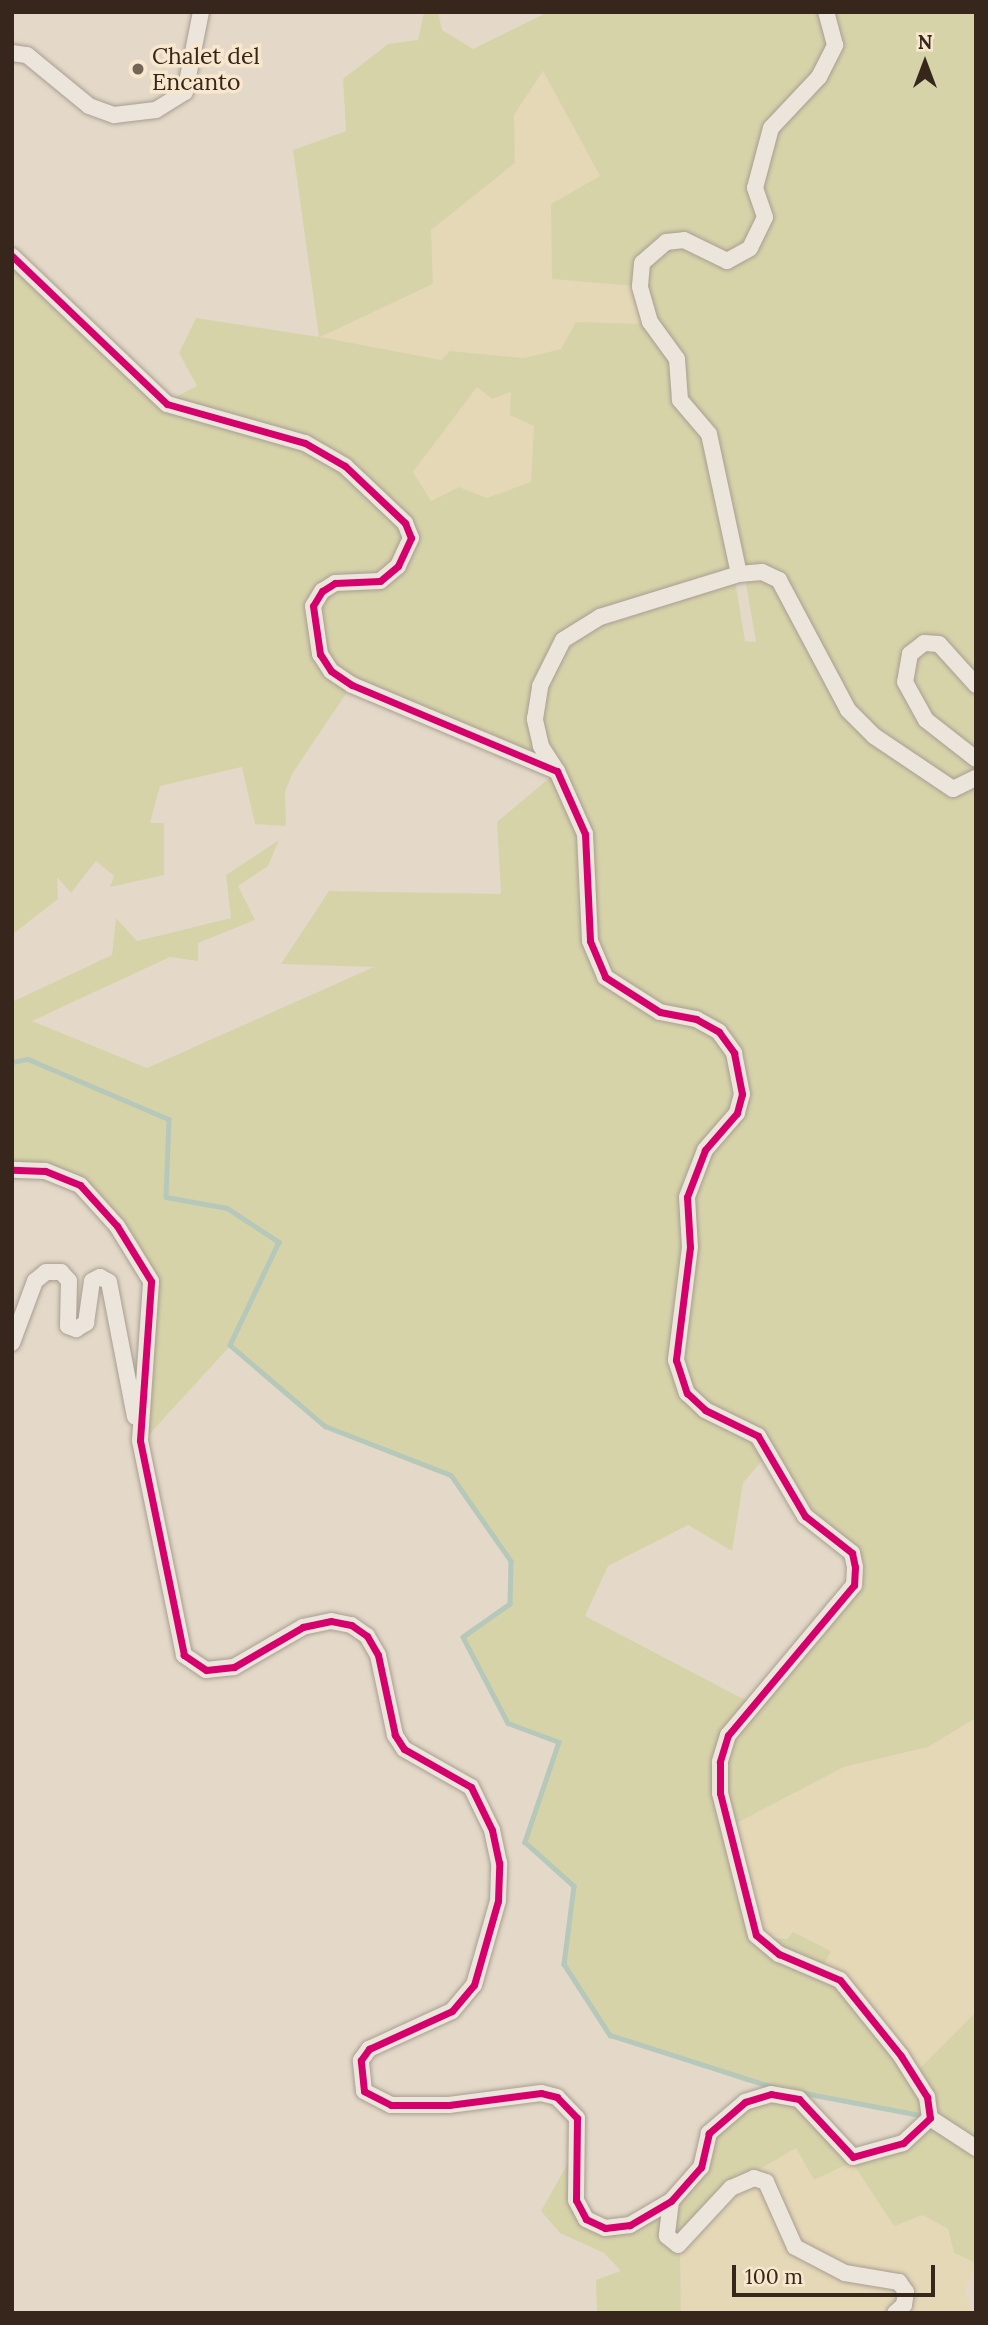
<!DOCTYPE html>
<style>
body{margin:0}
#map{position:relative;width:988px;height:2325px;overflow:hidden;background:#e4d9c8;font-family:Lora,serif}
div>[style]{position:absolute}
.farmland>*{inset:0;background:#e5d8b7}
.green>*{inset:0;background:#d7d3a9}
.stream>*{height:4.5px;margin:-2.25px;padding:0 2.25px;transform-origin:2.25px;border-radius:2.25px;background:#b5c8ba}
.roads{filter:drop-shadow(0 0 2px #a89e92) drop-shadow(0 0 2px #a89e92)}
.minor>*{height:16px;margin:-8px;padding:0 8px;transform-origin:8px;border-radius:8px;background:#ebe5db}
.cycleway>*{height:7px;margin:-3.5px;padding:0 3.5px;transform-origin:3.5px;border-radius:3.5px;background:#d6006c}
.dots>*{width:19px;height:19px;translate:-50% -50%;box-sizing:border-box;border:4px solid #f7e7cc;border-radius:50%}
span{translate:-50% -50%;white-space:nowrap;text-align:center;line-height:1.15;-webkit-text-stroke:7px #f7e7cc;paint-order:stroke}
.poi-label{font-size:23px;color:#37261b}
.left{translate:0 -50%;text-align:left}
.frame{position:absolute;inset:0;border:14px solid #37261b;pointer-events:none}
.north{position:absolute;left:890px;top:28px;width:70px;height:70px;-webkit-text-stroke:5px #f7e7cc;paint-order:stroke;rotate:0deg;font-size:19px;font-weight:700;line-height:28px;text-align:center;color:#37261b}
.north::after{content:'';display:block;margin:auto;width:24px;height:32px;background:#37261b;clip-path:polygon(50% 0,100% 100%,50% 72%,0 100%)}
.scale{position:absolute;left:732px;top:2265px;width:203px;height:32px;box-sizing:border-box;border:4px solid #37261b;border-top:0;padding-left:9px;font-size:21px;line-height:24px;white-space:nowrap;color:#37261b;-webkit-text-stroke:5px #f7e7cc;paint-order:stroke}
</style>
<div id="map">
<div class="farmland">
<i style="clip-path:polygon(543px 71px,600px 176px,645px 324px,615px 324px,561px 349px,524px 358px,441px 360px,319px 337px,433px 284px,430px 230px,515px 163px,514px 115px)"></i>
<i style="clip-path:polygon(477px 387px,511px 391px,534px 426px,531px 483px,487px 498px,459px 487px,431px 501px,413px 472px)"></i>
<i style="clip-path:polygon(976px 1718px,976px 2012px,916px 2072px,823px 1966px,830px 1951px,760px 1932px,733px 1825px,844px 1767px,928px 1747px)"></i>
<i style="clip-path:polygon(796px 2147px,852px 2162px,894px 2226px,922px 2215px,948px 2229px,954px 2253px,976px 2263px,965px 2291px,971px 2307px,967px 2313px,903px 2313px,903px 2278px,889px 2271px,847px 2268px,799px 2243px,753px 2173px)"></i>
<i style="clip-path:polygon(746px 2185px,763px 2186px,792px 2251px,896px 2286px,900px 2302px,879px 2313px,681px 2313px,680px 2250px,706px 2218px)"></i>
</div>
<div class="green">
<i style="clip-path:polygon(evenodd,424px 12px,438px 12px,442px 30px,473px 49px,548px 12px,820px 12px,830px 45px,815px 74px,766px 127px,750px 188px,760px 218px,747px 245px,727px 256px,665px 237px,635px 286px,552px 279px,551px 204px,600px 176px,543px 71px,514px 115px,515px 163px,431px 230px,433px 284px,320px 337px,441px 360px,450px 351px,524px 358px,561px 349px,576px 322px,645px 324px,673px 360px,675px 403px,706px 438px,734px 571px,560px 636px,536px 684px,544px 760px,334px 668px,325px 652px,318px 608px,326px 595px,336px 588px,383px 586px,416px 538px,348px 462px,170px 400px,197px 386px,179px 353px,196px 318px,319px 337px,293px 150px,346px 131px,343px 79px,388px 44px,418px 40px,424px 12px,477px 387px,492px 399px,511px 392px,510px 415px,534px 426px,531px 482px,487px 498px,459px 487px,431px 501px,413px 472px,477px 387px)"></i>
<i style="clip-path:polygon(831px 12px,976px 12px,976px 679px,922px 638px,899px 682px,974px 766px,972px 774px,954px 783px,877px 732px,852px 707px,795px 597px,743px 568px,694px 413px,645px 286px,647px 265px,668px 247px,682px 245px,728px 266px,741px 263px,766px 234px,770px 215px,760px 188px,776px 130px,822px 80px)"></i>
<i style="clip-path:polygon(12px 263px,165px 408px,303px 448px,341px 470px,401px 526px,405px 538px,394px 563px,379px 576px,322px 591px,315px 637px,352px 685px,292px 774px,285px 792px,286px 826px,255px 824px,242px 767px,160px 786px,150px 823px,164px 823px,164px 875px,110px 887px,114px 876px,96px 861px,71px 893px,57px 877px,58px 899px,13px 934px,12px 953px)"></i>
<i style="clip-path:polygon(761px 577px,776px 584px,844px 713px,953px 795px,976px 783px,976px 1718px,928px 1747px,844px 1767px,733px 1825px,725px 1763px,732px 1737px,861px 1568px,789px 1481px,762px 1433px,708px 1406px,692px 1390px,681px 1359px,692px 1197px,709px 1153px,741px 1115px,739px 1051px,609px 974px,595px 940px,590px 833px,546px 744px,540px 719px,545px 687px,567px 644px,602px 622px,735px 580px,745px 641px,756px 642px,745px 578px)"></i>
<i style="clip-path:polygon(925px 648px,937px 649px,976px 692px,976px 751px,930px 717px,910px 681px,914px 657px)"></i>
<i style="clip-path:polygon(553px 775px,581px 835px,601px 979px,716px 1036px,730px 1056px,737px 1094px,733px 1111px,689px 1173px,683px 1395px,755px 1440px,767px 1455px,743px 1483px,732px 1551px,688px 1525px,608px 1566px,585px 1616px,749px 1702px,724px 1733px,734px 1877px,752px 1938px,836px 1984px,896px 2059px,922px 2098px,925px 2116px,746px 2082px,610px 2035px,564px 1964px,574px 1886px,525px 1842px,558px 1742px,508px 1723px,463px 1637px,510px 1604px,511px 1560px,451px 1475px,325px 1426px,230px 1346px,145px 1439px,156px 1280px,83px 1181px,12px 1165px,12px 1002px,112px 955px,116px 918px,137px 941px,231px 918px,226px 875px,279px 840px,268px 866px,238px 886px,255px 920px,198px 943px,198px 961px,170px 957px,32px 1021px,147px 1068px,374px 967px,281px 964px,329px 891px,501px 894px,497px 822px)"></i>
<i style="clip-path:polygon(793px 1932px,831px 1951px,823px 1966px,782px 1950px,767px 1937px,787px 1939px)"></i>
<i style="clip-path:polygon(976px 2012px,976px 2142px,935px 2115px,916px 2072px)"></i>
<i style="clip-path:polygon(770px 2100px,797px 2104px,852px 2162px,906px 2147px,931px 2124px,976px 2154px,976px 2263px,954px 2253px,948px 2229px,923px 2215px,894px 2226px,852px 2162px,814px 2180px,796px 2148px,753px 2173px,673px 2240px,676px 2203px,713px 2136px,747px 2107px)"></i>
<i style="clip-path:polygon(570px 2160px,571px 2201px,605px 2233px,665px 2210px,663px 2244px,680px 2250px,681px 2313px,597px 2313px,596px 2280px,621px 2271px,604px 2253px,560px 2233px,541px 2211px)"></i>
</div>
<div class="stream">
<i style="left:12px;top:1062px;width:16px;rotate:-11deg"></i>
<i style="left:28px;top:1059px;width:153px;rotate:23.1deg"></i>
<i style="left:169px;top:1119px;width:78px;rotate:92.2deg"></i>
<i style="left:166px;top:1197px;width:62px;rotate:10.2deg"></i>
<i style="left:227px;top:1208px;width:62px;rotate:33.2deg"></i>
<i style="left:279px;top:1242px;width:114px;rotate:115.4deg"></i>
<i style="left:230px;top:1345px;width:125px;rotate:40.5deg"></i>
<i style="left:325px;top:1426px;width:135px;rotate:21.3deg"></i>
<i style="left:451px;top:1475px;width:105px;rotate:55.1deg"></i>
<i style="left:511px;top:1561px;width:43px;rotate:91.3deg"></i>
<i style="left:510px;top:1604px;width:57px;rotate:144.9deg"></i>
<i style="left:463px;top:1637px;width:97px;rotate:62.4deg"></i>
<i style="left:508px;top:1723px;width:54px;rotate:20.4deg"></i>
<i style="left:559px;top:1742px;width:106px;rotate:108.8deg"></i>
<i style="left:525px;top:1842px;width:66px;rotate:41.9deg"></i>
<i style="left:574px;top:1886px;width:79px;rotate:97.3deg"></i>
<i style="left:564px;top:1964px;width:85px;rotate:57.1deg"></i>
<i style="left:610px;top:2035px;width:171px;rotate:17.7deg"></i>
<i style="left:799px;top:2092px;width:128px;rotate:10.8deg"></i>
</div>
<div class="roads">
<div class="minor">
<i style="left:12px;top:53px;width:15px;rotate:8deg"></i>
<i style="left:27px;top:55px;width:80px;rotate:39.4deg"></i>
<i style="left:89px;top:106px;width:27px;rotate:20deg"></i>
<i style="left:114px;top:115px;width:42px;rotate:-6.8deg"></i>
<i style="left:156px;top:110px;width:34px;rotate:-32deg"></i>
<i style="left:185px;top:92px;width:82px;rotate:-78.7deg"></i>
<i style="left:12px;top:256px;width:214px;rotate:43.7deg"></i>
<i style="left:167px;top:404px;width:143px;rotate:15.8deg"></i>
<i style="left:305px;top:443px;width:46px;rotate:29.9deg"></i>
<i style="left:345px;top:466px;width:83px;rotate:43.5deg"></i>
<i style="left:405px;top:523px;width:16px;rotate:68deg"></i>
<i style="left:411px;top:538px;width:31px;rotate:115deg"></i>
<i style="left:398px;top:566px;width:23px;rotate:140deg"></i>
<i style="left:380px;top:581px;width:45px;rotate:177.5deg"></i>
<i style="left:335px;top:583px;width:15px;rotate:148deg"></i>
<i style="left:322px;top:591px;width:17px;rotate:121deg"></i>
<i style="left:313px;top:606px;width:49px;rotate:81.7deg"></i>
<i style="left:320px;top:654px;width:20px;rotate:57deg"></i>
<i style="left:331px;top:671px;width:25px;rotate:34deg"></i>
<i style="left:352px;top:685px;width:222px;rotate:22.8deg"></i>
<i style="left:557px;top:771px;width:69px;rotate:66deg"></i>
<i style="left:585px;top:834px;width:107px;rotate:87.3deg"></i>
<i style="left:590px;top:941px;width:39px;rotate:67deg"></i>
<i style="left:605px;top:977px;width:65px;rotate:32.5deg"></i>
<i style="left:660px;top:1012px;width:37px;rotate:11deg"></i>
<i style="left:696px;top:1019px;width:26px;rotate:29deg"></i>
<i style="left:719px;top:1032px;width:26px;rotate:54deg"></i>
<i style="left:734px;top:1053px;width:42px;rotate:79deg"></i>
<i style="left:742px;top:1094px;width:20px;rotate:105deg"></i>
<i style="left:737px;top:1113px;width:49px;rotate:130.9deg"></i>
<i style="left:705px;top:1150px;width:50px;rotate:111deg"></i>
<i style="left:687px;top:1197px;width:50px;rotate:86.6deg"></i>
<i style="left:690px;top:1247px;width:114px;rotate:97.1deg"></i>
<i style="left:676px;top:1360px;width:35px;rotate:72deg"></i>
<i style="left:687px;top:1393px;width:25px;rotate:43deg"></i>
<i style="left:705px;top:1410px;width:59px;rotate:26.1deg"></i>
<i style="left:758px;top:1436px;width:93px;rotate:59.6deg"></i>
<i style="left:805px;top:1516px;width:60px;rotate:38.2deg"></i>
<i style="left:852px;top:1553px;width:14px;rotate:78deg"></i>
<i style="left:855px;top:1567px;width:18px;rotate:93deg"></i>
<i style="left:854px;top:1585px;width:196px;rotate:130deg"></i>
<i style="left:728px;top:1735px;width:28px;rotate:107deg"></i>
<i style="left:720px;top:1762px;width:31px;rotate:90deg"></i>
<i style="left:720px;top:1793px;width:146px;rotate:75.8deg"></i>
<i style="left:756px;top:1935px;width:30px;rotate:40deg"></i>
<i style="left:779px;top:1954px;width:66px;rotate:23.1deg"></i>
<i style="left:840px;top:1980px;width:97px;rotate:51.2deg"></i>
<i style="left:901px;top:2056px;width:49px;rotate:57.6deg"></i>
<i style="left:927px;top:2097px;width:21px;rotate:82deg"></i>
<i style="left:930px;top:2118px;width:37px;rotate:137deg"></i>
<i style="left:903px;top:2143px;width:52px;rotate:164.4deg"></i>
<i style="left:853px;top:2157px;width:79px;rotate:-133deg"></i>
<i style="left:799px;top:2099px;width:28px;rotate:-170deg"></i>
<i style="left:771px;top:2094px;width:27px;rotate:163deg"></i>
<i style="left:745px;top:2102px;width:48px;rotate:139.3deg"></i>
<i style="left:709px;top:2133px;width:35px;rotate:103deg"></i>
<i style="left:701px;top:2167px;width:45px;rotate:131.4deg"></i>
<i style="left:671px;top:2201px;width:48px;rotate:149.7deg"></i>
<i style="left:630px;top:2225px;width:25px;rotate:173deg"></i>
<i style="left:605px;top:2228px;width:21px;rotate:-155deg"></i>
<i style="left:586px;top:2219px;width:21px;rotate:-118deg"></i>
<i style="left:576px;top:2200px;width:82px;rotate:-89.3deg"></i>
<i style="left:577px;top:2118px;width:29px;rotate:-134deg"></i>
<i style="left:557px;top:2097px;width:16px;rotate:-166deg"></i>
<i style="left:541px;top:2093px;width:93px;rotate:172.6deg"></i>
<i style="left:449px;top:2105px;width:58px;rotate:180deg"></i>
<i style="left:391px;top:2105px;width:30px;rotate:-153deg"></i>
<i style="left:364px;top:2091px;width:31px;rotate:-96deg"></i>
<i style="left:361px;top:2060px;width:14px;rotate:-54deg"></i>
<i style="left:369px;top:2049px;width:91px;rotate:-24.6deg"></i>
<i style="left:452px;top:2011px;width:34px;rotate:-50deg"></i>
<i style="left:474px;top:1985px;width:87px;rotate:-74.1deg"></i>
<i style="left:498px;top:1901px;width:38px;rotate:-88deg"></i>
<i style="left:499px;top:1863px;width:34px;rotate:-102deg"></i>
<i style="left:492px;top:1830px;width:48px;rotate:-116deg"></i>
<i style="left:471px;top:1787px;width:77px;rotate:-150.4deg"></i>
<i style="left:404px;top:1749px;width:17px;rotate:-123deg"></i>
<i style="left:395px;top:1735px;width:82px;rotate:-102deg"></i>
<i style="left:378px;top:1655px;width:22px;rotate:-120deg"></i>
<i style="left:367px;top:1636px;width:19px;rotate:-145deg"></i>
<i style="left:351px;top:1625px;width:20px;rotate:-169deg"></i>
<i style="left:331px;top:1621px;width:29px;rotate:168deg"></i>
<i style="left:303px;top:1627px;width:80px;rotate:149.9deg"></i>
<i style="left:234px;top:1667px;width:28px;rotate:174deg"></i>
<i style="left:206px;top:1670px;width:27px;rotate:-146deg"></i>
<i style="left:184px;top:1655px;width:219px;rotate:-101.6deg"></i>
<i style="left:140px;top:1440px;width:159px;rotate:-86deg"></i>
<i style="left:151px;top:1281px;width:65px;rotate:-121.7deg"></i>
<i style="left:117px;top:1226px;width:55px;rotate:-132.1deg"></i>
<i style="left:80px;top:1185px;width:38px;rotate:-158deg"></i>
<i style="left:45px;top:1171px;width:33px;rotate:-178deg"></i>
<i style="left:739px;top:574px;width:143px;rotate:-102.1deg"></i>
<i style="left:709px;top:434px;width:45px;rotate:-130.5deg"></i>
<i style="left:680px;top:400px;width:41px;rotate:-94.2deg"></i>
<i style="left:677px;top:359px;width:46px;rotate:-126.1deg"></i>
<i style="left:650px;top:322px;width:37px;rotate:-106deg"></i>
<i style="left:640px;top:286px;width:23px;rotate:-85deg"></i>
<i style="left:642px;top:263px;width:32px;rotate:-41deg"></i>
<i style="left:666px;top:242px;width:18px;rotate:-6deg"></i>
<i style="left:684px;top:240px;width:48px;rotate:26deg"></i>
<i style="left:727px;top:261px;width:26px;rotate:-29deg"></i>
<i style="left:750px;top:248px;width:34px;rotate:-64deg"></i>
<i style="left:765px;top:217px;width:31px;rotate:-109deg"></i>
<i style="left:755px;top:188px;width:62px;rotate:-75.1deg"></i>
<i style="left:771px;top:128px;width:70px;rotate:-46.7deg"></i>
<i style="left:819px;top:77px;width:36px;rotate:-63deg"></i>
<i style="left:835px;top:45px;width:34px;rotate:-105deg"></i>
<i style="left:976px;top:685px;width:55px;rotate:-132.1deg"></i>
<i style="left:939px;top:644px;width:15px;rotate:-176deg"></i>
<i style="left:924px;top:643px;width:18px;rotate:142deg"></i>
<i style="left:910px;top:654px;width:28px;rotate:100deg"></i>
<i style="left:905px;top:682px;width:43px;rotate:61.1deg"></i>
<i style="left:926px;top:720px;width:63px;rotate:38deg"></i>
<i style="left:557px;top:771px;width:30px;rotate:-123deg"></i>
<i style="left:541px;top:746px;width:28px;rotate:-103deg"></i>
<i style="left:535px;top:719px;width:33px;rotate:-81deg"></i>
<i style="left:540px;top:686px;width:51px;rotate:-63.4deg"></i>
<i style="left:563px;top:640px;width:44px;rotate:-31.9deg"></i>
<i style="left:600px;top:617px;width:145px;rotate:-17.2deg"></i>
<i style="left:739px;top:574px;width:23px;rotate:-5deg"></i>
<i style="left:762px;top:572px;width:19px;rotate:25deg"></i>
<i style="left:779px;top:580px;width:147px;rotate:62deg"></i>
<i style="left:848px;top:710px;width:37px;rotate:45deg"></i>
<i style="left:874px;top:736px;width:95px;rotate:33.9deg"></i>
<i style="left:953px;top:789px;width:25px;rotate:-26deg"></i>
<i style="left:12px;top:1343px;width:66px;rotate:-69.6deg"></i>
<i style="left:35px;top:1281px;width:14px;rotate:-39deg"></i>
<i style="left:46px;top:1272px;width:15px"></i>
<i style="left:61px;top:1272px;width:12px;rotate:48deg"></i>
<i style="left:69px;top:1281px;width:45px;rotate:91.3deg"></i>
<i style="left:68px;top:1326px;width:9px;rotate:21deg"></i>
<i style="left:76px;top:1329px;width:12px;rotate:-31deg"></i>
<i style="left:86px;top:1323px;width:42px;rotate:-81.9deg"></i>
<i style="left:92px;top:1281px;width:9px;rotate:-27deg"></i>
<i style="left:100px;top:1277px;width:10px;rotate:29deg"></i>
<i style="left:109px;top:1282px;width:137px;rotate:79.1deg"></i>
<i style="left:930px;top:2118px;width:55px;rotate:33.1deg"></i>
<i style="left:671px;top:2201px;width:35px;rotate:97deg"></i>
<i style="left:667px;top:2236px;width:14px;rotate:39deg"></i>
<i style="left:678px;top:2245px;width:78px;rotate:-47.1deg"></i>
<i style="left:731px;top:2188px;width:25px;rotate:-23deg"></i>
<i style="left:754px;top:2178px;width:13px;rotate:18deg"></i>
<i style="left:766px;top:2182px;width:71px;rotate:66deg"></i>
<i style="left:795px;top:2247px;width:56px;rotate:27.5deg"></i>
<i style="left:845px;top:2273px;width:55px;rotate:9.5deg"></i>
<i style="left:899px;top:2282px;width:12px;rotate:55deg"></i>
<i style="left:906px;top:2292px;width:13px;rotate:99deg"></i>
<i style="left:904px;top:2305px;width:12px;rotate:138deg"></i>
</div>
</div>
<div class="cycleway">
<i style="left:12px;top:256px;width:214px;rotate:43.7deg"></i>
<i style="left:167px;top:404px;width:143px;rotate:15.8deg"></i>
<i style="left:305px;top:443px;width:46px;rotate:29.9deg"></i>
<i style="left:345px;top:466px;width:83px;rotate:43.5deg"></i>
<i style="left:405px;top:523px;width:16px;rotate:68deg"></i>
<i style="left:411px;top:538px;width:31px;rotate:115deg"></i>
<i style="left:398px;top:566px;width:23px;rotate:140deg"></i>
<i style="left:380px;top:581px;width:45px;rotate:177.5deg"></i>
<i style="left:335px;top:583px;width:15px;rotate:148deg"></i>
<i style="left:322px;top:591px;width:17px;rotate:121deg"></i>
<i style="left:313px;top:606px;width:49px;rotate:81.7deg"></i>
<i style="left:320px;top:654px;width:20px;rotate:57deg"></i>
<i style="left:331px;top:671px;width:25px;rotate:34deg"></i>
<i style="left:352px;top:685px;width:222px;rotate:22.8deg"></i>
<i style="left:557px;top:771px;width:69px;rotate:66deg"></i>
<i style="left:585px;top:834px;width:107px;rotate:87.3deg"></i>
<i style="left:590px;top:941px;width:39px;rotate:67deg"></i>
<i style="left:605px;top:977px;width:65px;rotate:32.5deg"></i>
<i style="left:660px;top:1012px;width:37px;rotate:11deg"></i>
<i style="left:696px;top:1019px;width:26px;rotate:29deg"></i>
<i style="left:719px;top:1032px;width:26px;rotate:54deg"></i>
<i style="left:734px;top:1053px;width:42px;rotate:79deg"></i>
<i style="left:742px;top:1094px;width:20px;rotate:105deg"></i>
<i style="left:737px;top:1113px;width:49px;rotate:130.9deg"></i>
<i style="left:705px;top:1150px;width:50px;rotate:111deg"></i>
<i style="left:687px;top:1197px;width:50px;rotate:86.6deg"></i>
<i style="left:690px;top:1247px;width:114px;rotate:97.1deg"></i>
<i style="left:676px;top:1360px;width:35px;rotate:72deg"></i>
<i style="left:687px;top:1393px;width:25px;rotate:43deg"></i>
<i style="left:705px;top:1410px;width:59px;rotate:26.1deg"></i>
<i style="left:758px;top:1436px;width:93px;rotate:59.6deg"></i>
<i style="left:805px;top:1516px;width:60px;rotate:38.2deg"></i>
<i style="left:852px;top:1553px;width:14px;rotate:78deg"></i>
<i style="left:855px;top:1567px;width:18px;rotate:93deg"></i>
<i style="left:854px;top:1585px;width:196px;rotate:130deg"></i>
<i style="left:728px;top:1735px;width:28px;rotate:107deg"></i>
<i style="left:720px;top:1762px;width:31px;rotate:90deg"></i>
<i style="left:720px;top:1793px;width:146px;rotate:75.8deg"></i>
<i style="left:756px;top:1935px;width:30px;rotate:40deg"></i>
<i style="left:779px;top:1954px;width:66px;rotate:23.1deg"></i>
<i style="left:840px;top:1980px;width:97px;rotate:51.2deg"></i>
<i style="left:901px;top:2056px;width:49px;rotate:57.6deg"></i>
<i style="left:927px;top:2097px;width:21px;rotate:82deg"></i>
<i style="left:930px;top:2118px;width:37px;rotate:137deg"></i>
<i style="left:903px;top:2143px;width:52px;rotate:164.4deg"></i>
<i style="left:853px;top:2157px;width:79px;rotate:-133deg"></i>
<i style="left:799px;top:2099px;width:28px;rotate:-170deg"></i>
<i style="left:771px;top:2094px;width:27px;rotate:163deg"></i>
<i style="left:745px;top:2102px;width:48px;rotate:139.3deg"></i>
<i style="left:709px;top:2133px;width:35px;rotate:103deg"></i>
<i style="left:701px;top:2167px;width:45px;rotate:131.4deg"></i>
<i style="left:671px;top:2201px;width:48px;rotate:149.7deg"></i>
<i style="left:630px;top:2225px;width:25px;rotate:173deg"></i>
<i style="left:605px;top:2228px;width:21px;rotate:-155deg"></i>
<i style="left:586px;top:2219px;width:21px;rotate:-118deg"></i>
<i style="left:576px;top:2200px;width:82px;rotate:-89.3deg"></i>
<i style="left:577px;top:2118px;width:29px;rotate:-134deg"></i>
<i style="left:557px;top:2097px;width:16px;rotate:-166deg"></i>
<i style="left:541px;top:2093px;width:93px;rotate:172.6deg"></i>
<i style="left:449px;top:2105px;width:58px;rotate:180deg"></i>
<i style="left:391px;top:2105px;width:30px;rotate:-153deg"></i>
<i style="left:364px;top:2091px;width:31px;rotate:-96deg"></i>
<i style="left:361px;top:2060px;width:14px;rotate:-54deg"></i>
<i style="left:369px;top:2049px;width:91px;rotate:-24.6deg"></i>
<i style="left:452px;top:2011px;width:34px;rotate:-50deg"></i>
<i style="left:474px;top:1985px;width:87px;rotate:-74.1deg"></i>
<i style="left:498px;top:1901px;width:38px;rotate:-88deg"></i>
<i style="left:499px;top:1863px;width:34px;rotate:-102deg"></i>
<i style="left:492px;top:1830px;width:48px;rotate:-116deg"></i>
<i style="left:471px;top:1787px;width:77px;rotate:-150.4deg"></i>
<i style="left:404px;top:1749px;width:17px;rotate:-123deg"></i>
<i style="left:395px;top:1735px;width:82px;rotate:-102deg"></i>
<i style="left:378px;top:1655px;width:22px;rotate:-120deg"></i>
<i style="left:367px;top:1636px;width:19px;rotate:-145deg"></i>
<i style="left:351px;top:1625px;width:20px;rotate:-169deg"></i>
<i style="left:331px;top:1621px;width:29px;rotate:168deg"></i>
<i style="left:303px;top:1627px;width:80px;rotate:149.9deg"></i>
<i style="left:234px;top:1667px;width:28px;rotate:174deg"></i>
<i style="left:206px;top:1670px;width:27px;rotate:-146deg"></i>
<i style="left:184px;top:1655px;width:219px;rotate:-101.6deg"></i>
<i style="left:140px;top:1440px;width:159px;rotate:-86deg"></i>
<i style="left:151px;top:1281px;width:65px;rotate:-121.7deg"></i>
<i style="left:117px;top:1226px;width:55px;rotate:-132.1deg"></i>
<i style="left:80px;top:1185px;width:38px;rotate:-158deg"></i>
<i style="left:45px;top:1171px;width:33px;rotate:-178deg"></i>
</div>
<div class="dots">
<i style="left:138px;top:69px;background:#746558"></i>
</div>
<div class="poi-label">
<span class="left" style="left:152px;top:69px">Chalet del<br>Encanto</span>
</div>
<div class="frame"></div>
<div class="north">N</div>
<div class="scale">100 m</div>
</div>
